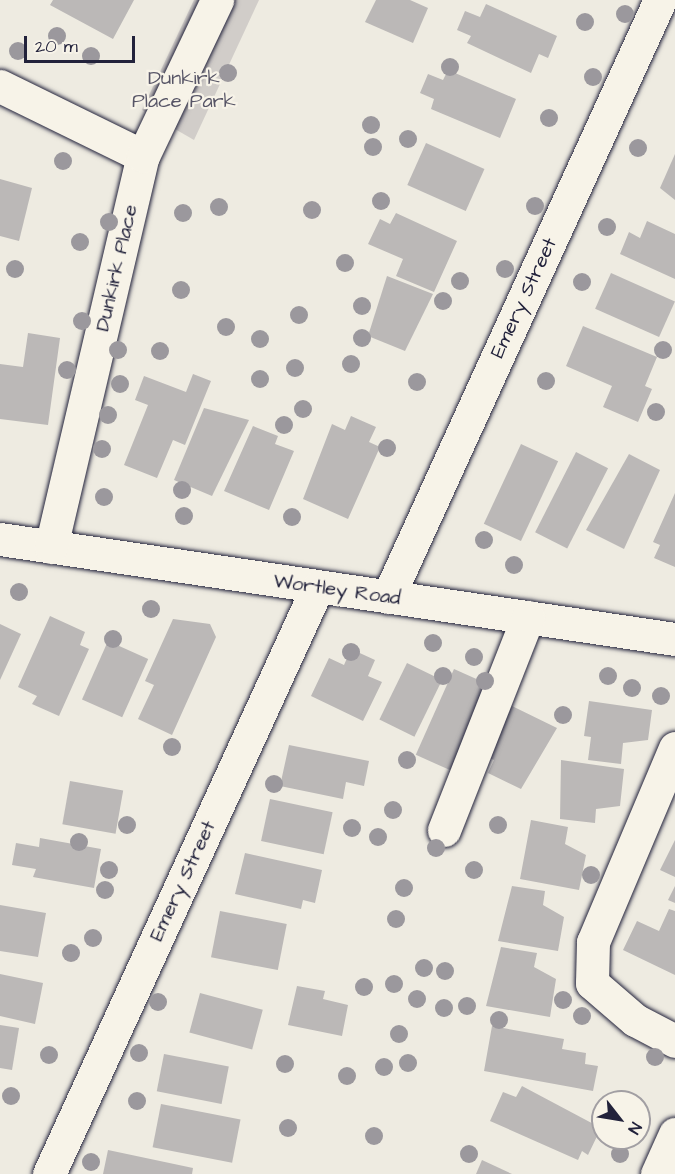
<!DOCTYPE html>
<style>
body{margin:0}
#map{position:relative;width:675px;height:1174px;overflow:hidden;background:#eeebe1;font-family:"Architects Daughter",sans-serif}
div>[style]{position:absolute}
.green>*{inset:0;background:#d1cdc9}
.building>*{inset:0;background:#bbb8b7;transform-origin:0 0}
.roads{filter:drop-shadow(0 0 2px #22223b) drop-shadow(0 0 2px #22223b)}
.minor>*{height:33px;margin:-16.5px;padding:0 16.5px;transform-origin:16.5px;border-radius:16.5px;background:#f7f3e8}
.trees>*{width:18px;height:18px;margin:-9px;border-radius:50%;background:#9b989d}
span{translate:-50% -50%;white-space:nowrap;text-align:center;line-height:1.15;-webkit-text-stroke:4.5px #f7f3e8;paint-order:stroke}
.park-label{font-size:20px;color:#575566}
.street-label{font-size:20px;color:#22223b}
.north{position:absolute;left:591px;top:1090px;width:60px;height:60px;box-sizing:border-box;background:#f7f3e8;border:2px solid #a29fa3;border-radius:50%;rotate:121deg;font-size:16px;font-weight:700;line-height:24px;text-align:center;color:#22223b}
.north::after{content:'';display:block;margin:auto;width:21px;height:27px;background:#22223b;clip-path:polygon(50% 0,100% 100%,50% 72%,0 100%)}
.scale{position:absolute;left:24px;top:36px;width:111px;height:27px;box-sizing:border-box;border:3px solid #22223b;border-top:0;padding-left:8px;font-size:18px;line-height:21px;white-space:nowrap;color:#22223b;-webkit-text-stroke:4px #f7f3e8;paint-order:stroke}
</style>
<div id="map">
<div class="green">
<i style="clip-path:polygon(194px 0,259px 0,194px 140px,142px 110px)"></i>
</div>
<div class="building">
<i style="clip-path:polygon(53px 0,142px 0,134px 0,113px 39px,50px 5px)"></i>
<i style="clip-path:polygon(376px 0,410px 0,428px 8px,413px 43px,365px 22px)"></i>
<i style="clip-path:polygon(486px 4px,557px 36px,548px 58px,539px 54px,531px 73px,467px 43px,471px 36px,457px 30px,465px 11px,480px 17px)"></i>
<i style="clip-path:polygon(448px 70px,516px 99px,500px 138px,431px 109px,434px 99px,420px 93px,428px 74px,443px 80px)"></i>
<i style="left:426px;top:143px;width:64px;height:46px;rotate:24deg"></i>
<i style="clip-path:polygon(675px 154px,675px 200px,660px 188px)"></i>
<i style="clip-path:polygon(0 179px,32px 188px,19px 241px,0 236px)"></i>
<i style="clip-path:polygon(396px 213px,457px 241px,434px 292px,396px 276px,403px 259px,368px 244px,380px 219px,390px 224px)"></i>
<i style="clip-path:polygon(647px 221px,675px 234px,675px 279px,620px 254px,629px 232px,640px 238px)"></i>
<i style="left:611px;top:273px;width:70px;height:39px;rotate:24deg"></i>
<i style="clip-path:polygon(387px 276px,433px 294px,405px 351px,368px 336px)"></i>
<i style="clip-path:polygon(583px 326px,657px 357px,645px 386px,652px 389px,638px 422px,603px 407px,612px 386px,566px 366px)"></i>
<i style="clip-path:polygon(28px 333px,60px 338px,48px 425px,0 419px,0 364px,23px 367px)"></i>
<i style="clip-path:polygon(193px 374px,211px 381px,185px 445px,173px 440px,157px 478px,124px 465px,148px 405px,135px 400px,144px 376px,186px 392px)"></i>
<i style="clip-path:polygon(204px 408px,249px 420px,212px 496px,174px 480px)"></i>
<i style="clip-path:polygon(351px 416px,376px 427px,369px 442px,380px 447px,348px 519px,303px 499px,332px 424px,345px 430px)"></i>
<i style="clip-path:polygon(253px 426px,278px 436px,275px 444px,294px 451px,269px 510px,224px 491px)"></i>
<i style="left:521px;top:444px;width:41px;height:88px;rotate:25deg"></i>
<i style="left:576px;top:452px;width:36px;height:90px;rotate:27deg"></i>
<i style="clip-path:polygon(629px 454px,660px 470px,624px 549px,586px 530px)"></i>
<i style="clip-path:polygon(675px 493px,675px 567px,654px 558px,660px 545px,653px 542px)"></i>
<i style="clip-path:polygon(50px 616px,85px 632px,80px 645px,89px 649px,59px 716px,32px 704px,37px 696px,18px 687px)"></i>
<i style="clip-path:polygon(173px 619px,210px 624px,216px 637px,172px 735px,138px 719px,154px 685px,145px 681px)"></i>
<i style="clip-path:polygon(0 624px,21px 634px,0 680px)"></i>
<i style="left:108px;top:641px;width:44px;height:64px;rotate:24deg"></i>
<i style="clip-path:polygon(351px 649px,375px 660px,368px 676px,382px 682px,363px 721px,311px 696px,329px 658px,344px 665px)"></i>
<i style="left:407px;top:663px;width:39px;height:63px;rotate:26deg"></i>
<i style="left:454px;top:669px;width:46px;height:94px;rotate:24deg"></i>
<i style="clip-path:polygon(589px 701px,652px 710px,648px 740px,623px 743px,621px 764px,588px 760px,591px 737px,584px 736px)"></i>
<i style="clip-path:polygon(512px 706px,557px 728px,521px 789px,488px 773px,494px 760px,487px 757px)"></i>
<i style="clip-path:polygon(289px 745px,369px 761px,364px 786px,346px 782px,343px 799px,280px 786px)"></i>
<i style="clip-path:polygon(561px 760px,624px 769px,620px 806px,596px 809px,595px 823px,560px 819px)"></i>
<i style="left:70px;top:781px;width:54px;height:44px;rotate:10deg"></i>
<i style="left:270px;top:799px;width:64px;height:43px;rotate:12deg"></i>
<i style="clip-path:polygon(531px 820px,568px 827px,565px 844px,586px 855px,579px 890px,520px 879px)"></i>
<i style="clip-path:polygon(40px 838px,101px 849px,94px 888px,33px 877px,36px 869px,12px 865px,16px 843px,39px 847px)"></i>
<i style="clip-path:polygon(675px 840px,675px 877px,660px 870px)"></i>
<i style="clip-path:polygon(245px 853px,322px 870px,315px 903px,303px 900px,301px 909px,235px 894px)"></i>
<i style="clip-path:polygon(512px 886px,545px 891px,543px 905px,564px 917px,558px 951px,498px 941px)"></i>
<i style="clip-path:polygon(675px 886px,675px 903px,668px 900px)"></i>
<i style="clip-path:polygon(0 905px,46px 913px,38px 957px,0 951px)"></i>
<i style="clip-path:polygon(669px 909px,675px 911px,675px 975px,623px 950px,637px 921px,659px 931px)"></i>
<i style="left:220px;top:911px;width:68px;height:47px;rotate:11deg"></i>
<i style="clip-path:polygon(501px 947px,537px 953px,534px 967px,556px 979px,550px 1017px,486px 1006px)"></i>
<i style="clip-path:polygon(0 974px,43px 983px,35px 1024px,0 1016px)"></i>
<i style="clip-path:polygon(297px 986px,325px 991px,323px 999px,348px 1005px,342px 1036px,288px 1025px)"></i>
<i style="left:200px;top:993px;width:65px;height:41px;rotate:15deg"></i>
<i style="clip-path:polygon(0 1025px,19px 1028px,12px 1070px,0 1068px)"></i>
<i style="clip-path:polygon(492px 1026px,564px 1039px,562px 1049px,586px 1053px,585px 1064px,598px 1066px,593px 1091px,484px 1071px)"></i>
<i style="left:164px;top:1054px;width:66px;height:38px;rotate:11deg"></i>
<i style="clip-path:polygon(522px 1086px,601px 1128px,588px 1155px,582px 1151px,578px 1160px,490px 1121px,503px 1092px,516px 1097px)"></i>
<i style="left:161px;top:1104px;width:81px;height:44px;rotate:11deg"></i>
<i style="clip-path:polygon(108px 1150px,193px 1168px,192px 1174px,103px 1174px)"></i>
<i style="clip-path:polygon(482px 1160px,512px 1174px,476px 1174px)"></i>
</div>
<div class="roads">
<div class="minor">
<i style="left:0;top:86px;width:159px;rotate:26.1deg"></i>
<i style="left:0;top:539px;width:682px;rotate:8.43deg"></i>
<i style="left:51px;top:547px;width:402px;rotate:-76.8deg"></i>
<i style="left:143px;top:156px;width:173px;rotate:-64.6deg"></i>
<i style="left:388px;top:597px;width:656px;rotate:-65.51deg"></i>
<i style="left:675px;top:748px;width:211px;rotate:112.9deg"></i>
<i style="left:593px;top:942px;width:41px;rotate:91.4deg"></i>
<i style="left:592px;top:983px;width:57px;rotate:40.7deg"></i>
<i style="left:635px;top:1020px;width:45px;rotate:27.7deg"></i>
<i style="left:444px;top:830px;width:229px;rotate:-68.5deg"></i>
<i style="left:49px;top:1174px;width:644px;rotate:-65.42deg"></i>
<i style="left:657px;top:1174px;width:44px;rotate:-65.8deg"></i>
</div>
</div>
<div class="trees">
<i style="left:625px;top:14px"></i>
<i style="left:585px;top:22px"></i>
<i style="left:57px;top:36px"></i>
<i style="left:18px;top:51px"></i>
<i style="left:91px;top:56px"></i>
<i style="left:450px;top:67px"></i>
<i style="left:228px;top:73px"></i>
<i style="left:593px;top:77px"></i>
<i style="left:549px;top:118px"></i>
<i style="left:371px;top:125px"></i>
<i style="left:408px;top:139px"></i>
<i style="left:373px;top:147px"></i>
<i style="left:638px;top:148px"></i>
<i style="left:63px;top:161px"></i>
<i style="left:381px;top:201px"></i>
<i style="left:535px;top:206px"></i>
<i style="left:219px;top:207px"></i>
<i style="left:312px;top:210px"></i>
<i style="left:183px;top:213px"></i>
<i style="left:109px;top:222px"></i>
<i style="left:607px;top:227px"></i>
<i style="left:80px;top:242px"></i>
<i style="left:345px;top:263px"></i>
<i style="left:15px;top:269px"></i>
<i style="left:505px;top:269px"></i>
<i style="left:460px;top:281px"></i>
<i style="left:582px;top:282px"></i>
<i style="left:181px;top:290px"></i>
<i style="left:443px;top:301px"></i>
<i style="left:362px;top:306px"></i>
<i style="left:299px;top:315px"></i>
<i style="left:82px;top:321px"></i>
<i style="left:226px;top:327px"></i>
<i style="left:362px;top:338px"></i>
<i style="left:260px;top:339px"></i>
<i style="left:118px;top:350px"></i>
<i style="left:663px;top:350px"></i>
<i style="left:160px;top:351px"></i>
<i style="left:351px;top:364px"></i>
<i style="left:295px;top:368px"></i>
<i style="left:67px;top:370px"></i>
<i style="left:260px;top:379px"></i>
<i style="left:546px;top:381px"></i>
<i style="left:417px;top:382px"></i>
<i style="left:120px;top:384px"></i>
<i style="left:303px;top:409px"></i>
<i style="left:656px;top:412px"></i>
<i style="left:108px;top:415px"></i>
<i style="left:284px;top:425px"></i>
<i style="left:387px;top:448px"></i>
<i style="left:102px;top:449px"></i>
<i style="left:182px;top:490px"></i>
<i style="left:104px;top:497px"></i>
<i style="left:184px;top:516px"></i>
<i style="left:292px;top:517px"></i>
<i style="left:484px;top:540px"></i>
<i style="left:514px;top:565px"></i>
<i style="left:19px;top:592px"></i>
<i style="left:151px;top:609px"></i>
<i style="left:113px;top:639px"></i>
<i style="left:433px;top:643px"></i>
<i style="left:351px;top:652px"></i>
<i style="left:474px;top:657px"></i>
<i style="left:443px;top:676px"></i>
<i style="left:608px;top:676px"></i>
<i style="left:485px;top:681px"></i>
<i style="left:632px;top:688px"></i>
<i style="left:661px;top:696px"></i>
<i style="left:563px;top:715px"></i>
<i style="left:172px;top:747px"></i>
<i style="left:407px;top:760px"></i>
<i style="left:274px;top:784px"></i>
<i style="left:393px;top:810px"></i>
<i style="left:127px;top:825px"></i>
<i style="left:498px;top:825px"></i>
<i style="left:352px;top:828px"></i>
<i style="left:378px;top:837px"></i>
<i style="left:79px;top:842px"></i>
<i style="left:436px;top:848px"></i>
<i style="left:109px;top:870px"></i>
<i style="left:474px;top:870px"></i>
<i style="left:591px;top:875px"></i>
<i style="left:404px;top:888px"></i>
<i style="left:105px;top:890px"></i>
<i style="left:396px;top:919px"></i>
<i style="left:93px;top:938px"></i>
<i style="left:71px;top:953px"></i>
<i style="left:424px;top:968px"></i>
<i style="left:445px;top:971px"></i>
<i style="left:394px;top:984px"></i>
<i style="left:364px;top:987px"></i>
<i style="left:417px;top:999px"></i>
<i style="left:563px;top:1000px"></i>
<i style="left:158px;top:1002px"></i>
<i style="left:467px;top:1006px"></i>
<i style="left:444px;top:1008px"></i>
<i style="left:582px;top:1016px"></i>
<i style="left:499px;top:1020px"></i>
<i style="left:399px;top:1034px"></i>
<i style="left:139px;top:1053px"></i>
<i style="left:49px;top:1055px"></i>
<i style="left:655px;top:1057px"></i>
<i style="left:408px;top:1063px"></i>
<i style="left:285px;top:1064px"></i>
<i style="left:384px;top:1067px"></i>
<i style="left:347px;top:1076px"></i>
<i style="left:11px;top:1096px"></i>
<i style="left:137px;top:1101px"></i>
<i style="left:288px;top:1128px"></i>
<i style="left:374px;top:1136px"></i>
<i style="left:469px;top:1154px"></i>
<i style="left:620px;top:1154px"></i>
<i style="left:91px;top:1162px"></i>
</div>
<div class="park-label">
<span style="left:184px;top:90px">Dunkirk<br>Place Park</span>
</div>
<div class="street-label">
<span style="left:117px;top:268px;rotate:-77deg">Dunkirk Place</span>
<span style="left:524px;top:298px;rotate:-65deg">Emery Street</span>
<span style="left:337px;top:590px;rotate:8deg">Wortley Road</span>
<span style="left:183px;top:881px;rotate:-65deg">Emery Street</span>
</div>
<div class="north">N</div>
<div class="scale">20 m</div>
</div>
